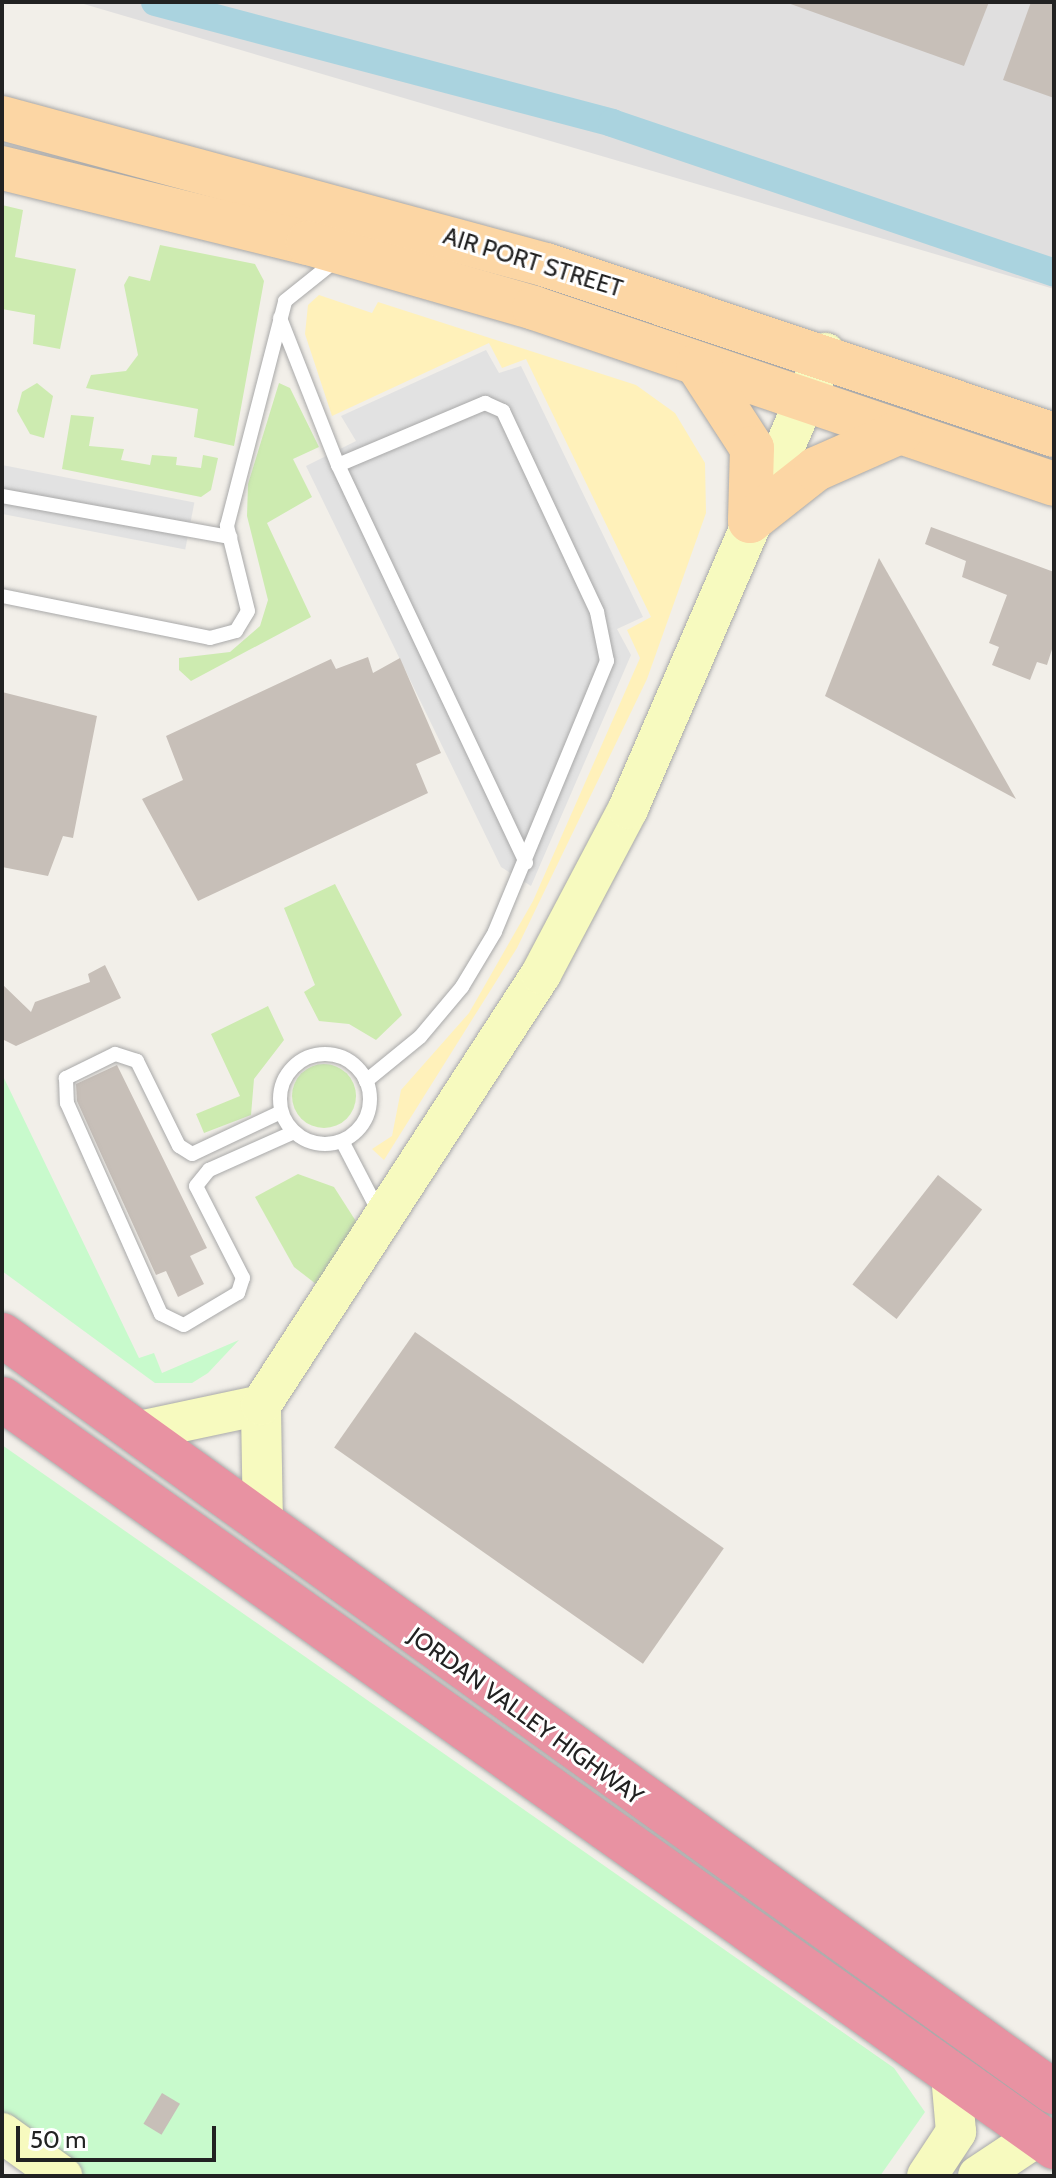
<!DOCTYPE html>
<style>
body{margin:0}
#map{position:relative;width:1056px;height:2178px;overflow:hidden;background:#f2efe9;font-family:Cabin,sans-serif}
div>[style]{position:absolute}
.residential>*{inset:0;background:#e0dfdf}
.grass>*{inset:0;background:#cdebb0}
.round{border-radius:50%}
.sand>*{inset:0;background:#fff1ba}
.park>*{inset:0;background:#c8facc}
.parking>*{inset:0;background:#e2e2e2;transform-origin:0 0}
.canal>*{height:28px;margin:-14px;padding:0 14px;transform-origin:14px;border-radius:14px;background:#aad3df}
.building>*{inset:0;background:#c7bfb8;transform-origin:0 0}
.roads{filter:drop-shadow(0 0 2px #a9a9a9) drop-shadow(0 0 2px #a9a9a9)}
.lane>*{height:14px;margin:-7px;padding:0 7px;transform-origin:7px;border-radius:7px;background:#fff}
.lane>.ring{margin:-7px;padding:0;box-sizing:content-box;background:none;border:14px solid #fff;border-radius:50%}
.secondary>*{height:40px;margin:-20px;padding:0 20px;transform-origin:20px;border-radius:20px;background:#f7fabf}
.primary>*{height:44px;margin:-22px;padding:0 22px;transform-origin:22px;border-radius:22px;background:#fcd6a4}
.highway>*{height:44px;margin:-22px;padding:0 22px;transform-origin:22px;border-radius:22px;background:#e892a2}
span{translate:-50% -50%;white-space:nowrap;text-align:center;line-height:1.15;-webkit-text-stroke:6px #fff;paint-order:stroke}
.street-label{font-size:24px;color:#222}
.frame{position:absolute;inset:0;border:4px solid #222;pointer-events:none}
.scale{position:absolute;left:16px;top:2126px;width:200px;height:36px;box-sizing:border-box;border:4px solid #222;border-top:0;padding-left:10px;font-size:24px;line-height:28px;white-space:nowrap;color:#222;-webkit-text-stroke:6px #fff;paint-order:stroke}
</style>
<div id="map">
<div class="residential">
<i style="clip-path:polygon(77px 2px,1054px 2px,1054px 289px)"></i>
</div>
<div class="grass">
<i style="clip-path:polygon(2px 205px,23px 210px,15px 257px,76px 269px,60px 349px,33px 344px,35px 315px,2px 309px)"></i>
<i style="clip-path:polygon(160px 245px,255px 264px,264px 281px,234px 446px,194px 437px,198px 409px,86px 388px,91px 375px,126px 371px,138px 355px,124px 285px,129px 276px,150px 281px)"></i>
<i style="clip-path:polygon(37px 383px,53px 396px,44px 438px,30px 434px,17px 411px,22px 392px)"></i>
<i style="clip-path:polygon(279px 383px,290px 388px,319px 447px,293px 459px,312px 497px,267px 523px,311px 617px,191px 681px,179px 670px,179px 658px,230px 652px,260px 626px,268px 600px,247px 516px,248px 484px)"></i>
<i style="clip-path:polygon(71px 415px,94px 417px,89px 446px,124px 449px,121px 460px,150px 465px,152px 455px,177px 457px,176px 465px,201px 468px,203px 455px,218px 458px,211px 490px,201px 497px,62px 469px)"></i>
<i style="clip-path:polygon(335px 884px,402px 1015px,376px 1040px,349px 1024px,319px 1021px,304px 992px,315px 985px,284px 908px)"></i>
<i style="clip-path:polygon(268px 1006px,284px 1040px,254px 1079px,251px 1115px,204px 1133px,196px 1114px,240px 1096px,211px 1034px)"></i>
<i class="round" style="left:292px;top:1064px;width:64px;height:64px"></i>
<i style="clip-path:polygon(298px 1174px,334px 1187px,359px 1226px,316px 1284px,294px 1267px,255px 1197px)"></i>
</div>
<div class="sand">
<i style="clip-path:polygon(319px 295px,372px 313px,378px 302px,636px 385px,675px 413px,705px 463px,706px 513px,647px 679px,517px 948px,384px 1160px,372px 1149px,392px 1136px,401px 1090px,469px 1013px,533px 901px,640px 658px,627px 630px,651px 617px,526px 359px,502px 368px,489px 343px,332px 416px,305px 334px,308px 305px)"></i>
</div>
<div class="park">
<i style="clip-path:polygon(2px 1074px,139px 1358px,154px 1353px,162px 1373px,239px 1340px,208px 1373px,192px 1383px,155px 1383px,2px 1271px)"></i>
<i style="clip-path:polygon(2px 1445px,894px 2068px,925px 2112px,880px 2176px,80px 2176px,2px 2120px)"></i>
</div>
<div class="parking">
<i style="clip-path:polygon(486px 350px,499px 373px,521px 366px,643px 617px,617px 629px,631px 655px,531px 886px,501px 867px,306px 466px,356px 441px,341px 416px)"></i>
<i style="left:2px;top:465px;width:196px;height:48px;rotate:11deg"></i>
</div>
<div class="canal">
<i style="left:155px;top:2px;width:473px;rotate:14.8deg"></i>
<i style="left:612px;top:123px;width:467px;rotate:18.7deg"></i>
</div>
<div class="building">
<i style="clip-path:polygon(785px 2px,989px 2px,964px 66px)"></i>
<i style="clip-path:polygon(1031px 2px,1054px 2px,1054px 98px,1003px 80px)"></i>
<i style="clip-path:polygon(931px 527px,1054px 572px,1054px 643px,1047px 665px,1037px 662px,1030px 680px,992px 665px,999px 647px,989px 643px,1007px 595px,962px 577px,966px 561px,925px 544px)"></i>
<i style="clip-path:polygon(879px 558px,910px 612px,1016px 799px,825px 696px)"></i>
<i style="clip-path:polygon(368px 657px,373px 673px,400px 658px,441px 753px,416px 764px,428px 793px,198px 901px,142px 799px,183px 780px,166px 736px,331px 659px,336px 669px)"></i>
<i style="clip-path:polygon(2px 692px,97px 716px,73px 838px,63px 836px,48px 876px,2px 867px)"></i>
<i style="clip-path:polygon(105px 965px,121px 998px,16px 1046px,2px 1039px,2px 984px,31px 1012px,35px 1002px,90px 982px,88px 974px)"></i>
<i style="clip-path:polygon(117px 1065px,207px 1248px,190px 1256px,204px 1284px,178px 1297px,166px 1271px,156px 1275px,77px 1101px,76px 1084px)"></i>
<i style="left:938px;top:1175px;width:56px;height:139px;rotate:38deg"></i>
<i style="left:415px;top:1332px;width:377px;height:141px;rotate:35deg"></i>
<i style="left:162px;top:2093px;width:21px;height:36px;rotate:31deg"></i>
</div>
<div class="roads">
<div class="lane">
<i style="left:280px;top:318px;width:158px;rotate:68.5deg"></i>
<i style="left:338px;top:465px;width:160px;rotate:-22.9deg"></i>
<i style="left:485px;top:403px;width:20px;rotate:24deg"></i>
<i style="left:503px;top:411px;width:222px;rotate:64.9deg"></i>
<i style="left:597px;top:612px;width:50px;rotate:78.5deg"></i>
<i style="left:607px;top:661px;width:293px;rotate:112.5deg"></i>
<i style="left:495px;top:932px;width:64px;rotate:121deg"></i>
<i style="left:462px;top:987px;width:65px;rotate:130deg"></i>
<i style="left:420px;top:1037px;width:70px;rotate:140.8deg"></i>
<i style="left:338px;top:465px;width:440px;rotate:64.7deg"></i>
<i style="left:2px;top:496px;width:232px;rotate:10.2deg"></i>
<i style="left:2px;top:596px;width:212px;rotate:11.4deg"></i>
<i style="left:210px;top:638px;width:27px;rotate:-15deg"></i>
<i style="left:236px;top:631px;width:23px;rotate:-59deg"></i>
<i style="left:248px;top:611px;width:88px;rotate:-103.9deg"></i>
<i style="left:227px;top:526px;width:232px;rotate:-75.5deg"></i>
<i style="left:285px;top:301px;width:64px;rotate:-38.7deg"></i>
<i class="ring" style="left:280px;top:1054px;width:76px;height:76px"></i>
<i style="left:281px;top:1112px;width:98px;rotate:154.7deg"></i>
<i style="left:192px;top:1154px;width:15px;rotate:-148deg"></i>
<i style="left:179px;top:1146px;width:95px;rotate:-116.3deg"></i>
<i style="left:137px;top:1061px;width:23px;rotate:-162deg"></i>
<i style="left:115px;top:1054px;width:55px;rotate:153.9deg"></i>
<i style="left:66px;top:1078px;width:25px;rotate:88deg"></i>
<i style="left:67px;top:1103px;width:231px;rotate:66deg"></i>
<i style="left:161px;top:1314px;width:25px;rotate:26deg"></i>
<i style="left:184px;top:1325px;width:63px;rotate:-30.7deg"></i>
<i style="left:238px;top:1293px;width:16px;rotate:-72deg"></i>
<i style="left:243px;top:1278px;width:103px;rotate:-117.1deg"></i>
<i style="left:196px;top:1186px;width:21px;rotate:-51deg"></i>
<i style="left:209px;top:1170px;width:93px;rotate:-24.1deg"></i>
<i style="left:342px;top:1141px;width:82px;rotate:62.5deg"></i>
</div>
<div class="secondary">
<i style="left:139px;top:1431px;width:125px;rotate:-12deg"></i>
<i style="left:263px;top:1525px;width:120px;rotate:-91deg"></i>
<i style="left:261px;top:1405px;width:514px;rotate:-56.99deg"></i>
<i style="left:541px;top:974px;width:187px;rotate:-62.2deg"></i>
<i style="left:628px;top:809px;width:497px;rotate:-66.6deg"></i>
<i style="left:2px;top:2133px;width:74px;rotate:35.6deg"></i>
<i style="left:927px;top:2176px;width:53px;rotate:-56.6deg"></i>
<i style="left:956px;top:2132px;width:57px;rotate:-95deg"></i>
<i style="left:978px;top:2176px;width:72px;rotate:-33.7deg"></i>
</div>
<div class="primary">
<i style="left:2px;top:118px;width:564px;rotate:15.12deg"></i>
<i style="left:546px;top:265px;width:536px;rotate:18.5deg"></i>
<i style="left:2px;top:168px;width:315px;rotate:13.8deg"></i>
<i style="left:308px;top:243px;width:235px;rotate:16deg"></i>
<i style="left:534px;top:308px;width:549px;rotate:18.7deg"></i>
<i style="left:698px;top:365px;width:99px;rotate:57deg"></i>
<i style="left:752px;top:448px;width:73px;rotate:91.6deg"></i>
<i style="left:750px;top:521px;width:84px;rotate:-38.2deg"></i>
<i style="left:816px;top:469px;width:92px;rotate:-23.8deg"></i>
</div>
<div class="highway">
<i style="left:2px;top:1335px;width:1296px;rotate:35.74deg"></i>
<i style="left:2px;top:1399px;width:1291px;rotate:35.41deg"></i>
</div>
</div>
<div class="street-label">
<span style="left:533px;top:262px;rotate:17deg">AIR PORT STREET</span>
<span style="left:526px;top:1716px;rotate:36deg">JORDAN VALLEY HIGHWAY</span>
</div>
<div class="frame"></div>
<div class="scale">50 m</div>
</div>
